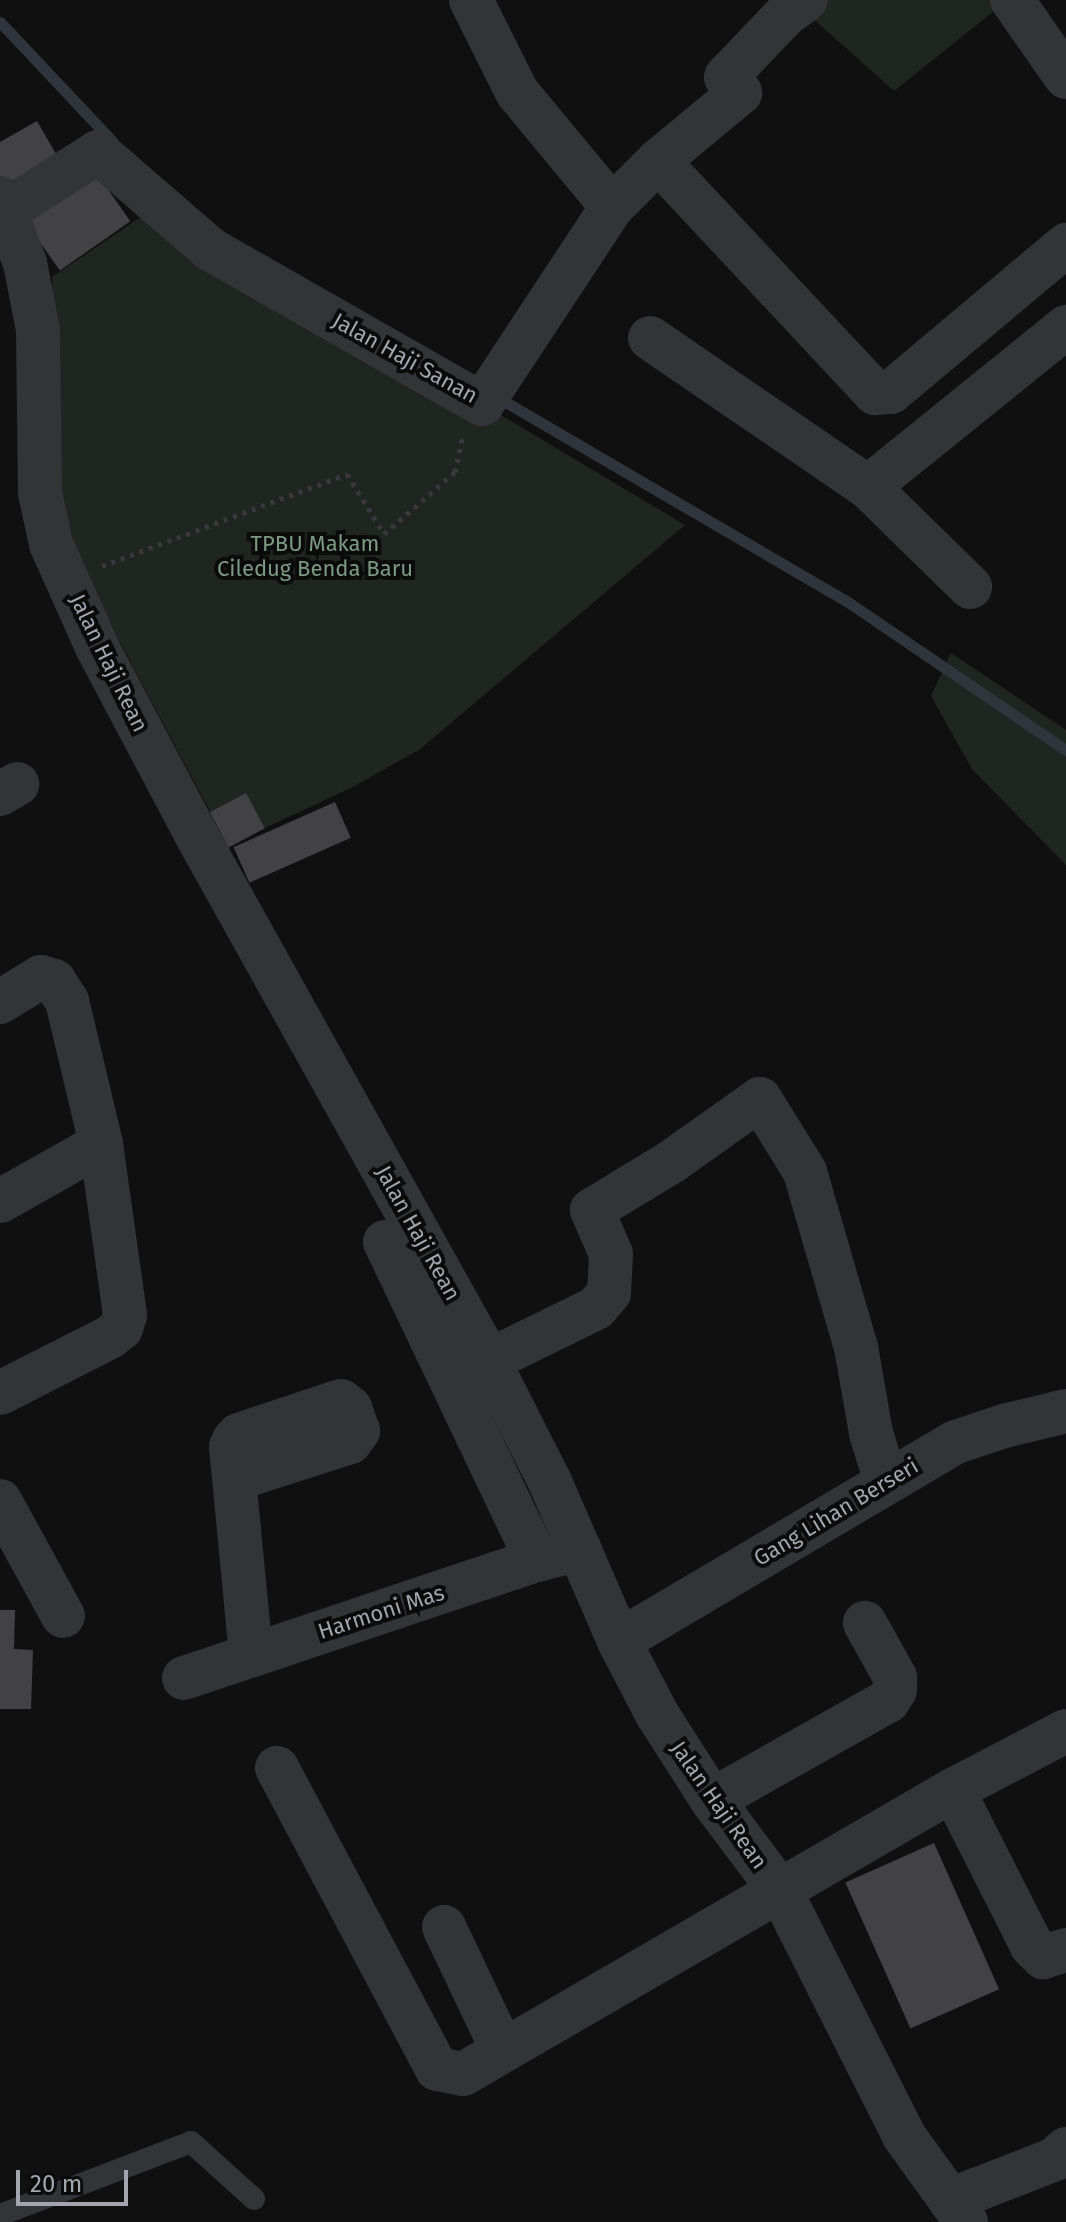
<!DOCTYPE html>
<style>
body{margin:0}
#map{position:relative;width:1066px;height:2222px;overflow:hidden;background:#101011;font-family:"Fira Sans",sans-serif}
div>[style]{position:absolute}
.green>*{inset:0;background:#1f2520}
.stream>*{height:11px;margin:-5.5px;padding:0 5.5px;transform-origin:5.5px;border-radius:5.5px;background:#2f353c}
.building>*{inset:0;background:#424246;transform-origin:0 0}
.path>*{height:5px;margin-top:-2.5px;transform-origin:0;background:repeating-linear-gradient(90deg,#38383d 0 4px,transparent 0 10px)}
.service>*{height:22px;margin:-11px;padding:0 11px;transform-origin:11px;border-radius:11px;background:#333438}
.minor>*{height:44px;margin:-22px;padding:0 22px;transform-origin:22px;border-radius:22px;background:#333438}
.tertiary>*{height:44px;margin:-22px;padding:0 22px;transform-origin:22px;border-radius:22px;background:#333438}
span{translate:-50% -50%;white-space:nowrap;text-align:center;line-height:1.15;-webkit-text-stroke:8px #0b0b0c;paint-order:stroke}
.street-label{font-size:22px;color:#a3a5b0}
.park-label{font-size:22px;color:#7b9a81}
.scale{position:absolute;left:16px;top:2170px;width:112px;height:36px;box-sizing:border-box;border:4px solid #a3a5b0;border-top:0;padding-left:10px;font-size:24px;line-height:28px;white-space:nowrap;color:#a3a5b0;-webkit-text-stroke:6px #0b0b0c;paint-order:stroke}
</style>
<div id="map">
<div class="green">
<i style="clip-path:polygon(826px 0,1002px 0,1004px 3px,894px 91px,808px 14px)"></i>
<i style="clip-path:polygon(154px 208px,685px 525px,419px 750px,351px 788px,228px 845px,83px 573px,61px 501px,52px 277px)"></i>
<i style="clip-path:polygon(951px 653px,1066px 730px,1066px 865px,972px 769px,931px 696px)"></i>
</div>
<div class="stream">
<i style="left:0;top:22px;width:163px;rotate:46.7deg"></i>
<i style="left:497px;top:397px;width:403px;rotate:30.3deg"></i>
<i style="left:845px;top:600px;width:267px;rotate:34.2deg"></i>
</div>
<div class="building">
<i style="clip-path:polygon(37px 121px,63px 166px,8px 197px,0 184px,0 142px)"></i>
<i style="left:93px;top:168px;width:65px;height:86px;rotate:55deg"></i>
<i style="left:246px;top:793px;width:40px;height:41px;rotate:62deg"></i>
<i style="left:335px;top:802px;width:39px;height:111px;rotate:66deg"></i>
<i style="clip-path:polygon(0 1610px,15px 1610px,14px 1649px,33px 1650px,31px 1709px,0 1709px)"></i>
<i style="left:934px;top:1843px;width:160px;height:97px;rotate:66deg"></i>
</div>
<div class="path">
<i style="left:102px;top:566px;width:262px;rotate:-20.6deg"></i>
<i style="left:347px;top:474px;width:70px;rotate:58.3deg"></i>
<i style="left:384px;top:534px;width:94px;rotate:-41.1deg"></i>
<i style="left:455px;top:472px;width:35px;rotate:-78deg"></i>
</div>
<div class="service">
<i style="left:0;top:2215px;width:204px;rotate:-20.9deg"></i>
<i style="left:191px;top:2142px;width:85px;rotate:42.1deg"></i>
</div>
<div class="minor">
<i style="left:471px;top:0;width:103px;rotate:63.4deg"></i>
<i style="left:517px;top:92px;width:149px;rotate:50.4deg"></i>
<i style="left:1012px;top:0;width:94px;rotate:55deg"></i>
<i style="left:658px;top:161px;width:318px;rotate:46.9deg"></i>
<i style="left:875px;top:393px;width:16px;rotate:-4deg"></i>
<i style="left:891px;top:392px;width:229px;rotate:-40deg"></i>
<i style="left:7px;top:210px;width:108px;rotate:-32.5deg"></i>
<i style="left:98px;top:152px;width:148px;rotate:40.9deg"></i>
<i style="left:210px;top:249px;width:313px;rotate:29.7deg"></i>
<i style="left:482px;top:404px;width:236px;rotate:-56.6deg"></i>
<i style="left:612px;top:207px;width:65px;rotate:-45deg"></i>
<i style="left:658px;top:161px;width:107px;rotate:-39.7deg"></i>
<i style="left:740px;top:93px;width:21px;rotate:-131deg"></i>
<i style="left:726px;top:77px;width:87px;rotate:-46.4deg"></i>
<i style="left:786px;top:14px;width:24px;rotate:-35deg"></i>
<i style="left:650px;top:338px;width:264px;rotate:34.4deg"></i>
<i style="left:868px;top:487px;width:143px;rotate:44.4deg"></i>
<i style="left:868px;top:487px;width:255px;rotate:-38.9deg"></i>
<i style="left:0;top:794px;width:20px;rotate:-30deg"></i>
<i style="left:0;top:1002px;width:48px;rotate:-31.4deg"></i>
<i style="left:41px;top:977px;width:14px;rotate:17deg"></i>
<i style="left:54px;top:981px;width:24px;rotate:57deg"></i>
<i style="left:67px;top:1001px;width:147px;rotate:76.6deg"></i>
<i style="left:101px;top:1144px;width:173px;rotate:82deg"></i>
<i style="left:125px;top:1315px;width:14px;rotate:107deg"></i>
<i style="left:121px;top:1328px;width:14px;rotate:141deg"></i>
<i style="left:110px;top:1337px;width:123px;rotate:153deg"></i>
<i style="left:0;top:1201px;width:116px;rotate:-29.4deg"></i>
<i style="left:385px;top:1242px;width:352px;rotate:64.5deg"></i>
<i style="left:488px;top:1361px;width:120px;rotate:-26.1deg"></i>
<i style="left:596px;top:1308px;width:20px;rotate:-49deg"></i>
<i style="left:609px;top:1293px;width:39px;rotate:-87deg"></i>
<i style="left:611px;top:1254px;width:48px;rotate:-113.4deg"></i>
<i style="left:592px;top:1210px;width:92px;rotate:-31.3deg"></i>
<i style="left:671px;top:1162px;width:109px;rotate:-35.3deg"></i>
<i style="left:760px;top:1099px;width:86px;rotate:58.3deg"></i>
<i style="left:805px;top:1172px;width:182px;rotate:73.8deg"></i>
<i style="left:856px;top:1347px;width:87px;rotate:80.1deg"></i>
<i style="left:871px;top:1433px;width:51px;rotate:73deg"></i>
<i style="left:235px;top:1479px;width:121px;rotate:-17.8deg"></i>
<i style="left:350px;top:1442px;width:14px;rotate:-54deg"></i>
<i style="left:358px;top:1431px;width:24px;rotate:-109deg"></i>
<i style="left:350px;top:1408px;width:11px;rotate:-142deg"></i>
<i style="left:341px;top:1401px;width:108px;rotate:161.6deg"></i>
<i style="left:239px;top:1435px;width:7px;rotate:135deg"></i>
<i style="left:234px;top:1440px;width:8px;rotate:113deg"></i>
<i style="left:231px;top:1447px;width:209px;rotate:84.5deg"></i>
<i style="left:0;top:1501px;width:131px;rotate:61.3deg"></i>
<i style="left:619px;top:1641px;width:391px;rotate:-30.6deg"></i>
<i style="left:956px;top:1442px;width:51px;rotate:-18.4deg"></i>
<i style="left:1004px;top:1426px;width:64px;rotate:-13.6deg"></i>
<i style="left:184px;top:1678px;width:372px;rotate:-18.5deg"></i>
<i style="left:537px;top:1560px;width:44px;rotate:-14.3deg"></i>
<i style="left:277px;top:1768px;width:341px;rotate:62deg"></i>
<i style="left:437px;top:2069px;width:26px;rotate:11deg"></i>
<i style="left:463px;top:2074px;width:566px;rotate:-30.1deg"></i>
<i style="left:953px;top:1790px;width:127px;rotate:-27.6deg"></i>
<i style="left:953px;top:1790px;width:175px;rotate:63.1deg"></i>
<i style="left:1032px;top:1946px;width:16px;rotate:45deg"></i>
<i style="left:1043px;top:1957px;width:24px;rotate:-17deg"></i>
<i style="left:712px;top:1800px;width:202px;rotate:-29.4deg"></i>
<i style="left:888px;top:1701px;width:13px;rotate:-58deg"></i>
<i style="left:895px;top:1690px;width:13px;rotate:-90deg"></i>
<i style="left:895px;top:1677px;width:62px;rotate:-119.1deg"></i>
<i style="left:444px;top:1927px;width:137px;rotate:64.6deg"></i>
<i style="left:950px;top:2200px;width:113px;rotate:-21.3deg"></i>
<i style="left:1055px;top:2159px;width:15px;rotate:-42deg"></i>
</div>
<div class="tertiary">
<i style="left:0;top:198px;width:70px;rotate:69deg"></i>
<i style="left:25px;top:263px;width:68px;rotate:79deg"></i>
<i style="left:38px;top:330px;width:163px;rotate:89.3deg"></i>
<i style="left:40px;top:493px;width:52px;rotate:77.8deg"></i>
<i style="left:51px;top:544px;width:113px;rotate:65.9deg"></i>
<i style="left:97px;top:647px;width:214px;rotate:62.1deg"></i>
<i style="left:197px;top:836px;width:579px;rotate:60.87deg"></i>
<i style="left:479px;top:1342px;width:157px;rotate:63.1deg"></i>
<i style="left:550px;top:1482px;width:173px;rotate:66.5deg"></i>
<i style="left:619px;top:1641px;width:82px;rotate:62.5deg"></i>
<i style="left:657px;top:1714px;width:102px;rotate:57.4deg"></i>
<i style="left:712px;top:1800px;width:115px;rotate:53.1deg"></i>
<i style="left:781px;top:1892px;width:273px;rotate:63.2deg"></i>
<i style="left:904px;top:2136px;width:106px;rotate:54.2deg"></i>
</div>
<div class="street-label">
<span style="left:405px;top:358px;rotate:29deg">Jalan Haji Sanan</span>
<span style="left:109px;top:663px;rotate:64deg">Jalan Haji Rean</span>
<span style="left:418px;top:1233px;rotate:61deg">Jalan Haji Rean</span>
<span style="left:836px;top:1512px;rotate:-31deg">Gang Lihan Berseri</span>
<span style="left:381px;top:1612px;rotate:-18deg">Harmoni Mas</span>
<span style="left:719px;top:1805px;rotate:55deg">Jalan Haji Rean</span>
</div>
<div class="park-label">
<span style="left:315px;top:556px">TPBU Makam<br>Ciledug Benda Baru</span>
</div>
<div class="scale">20 m</div>
</div>
